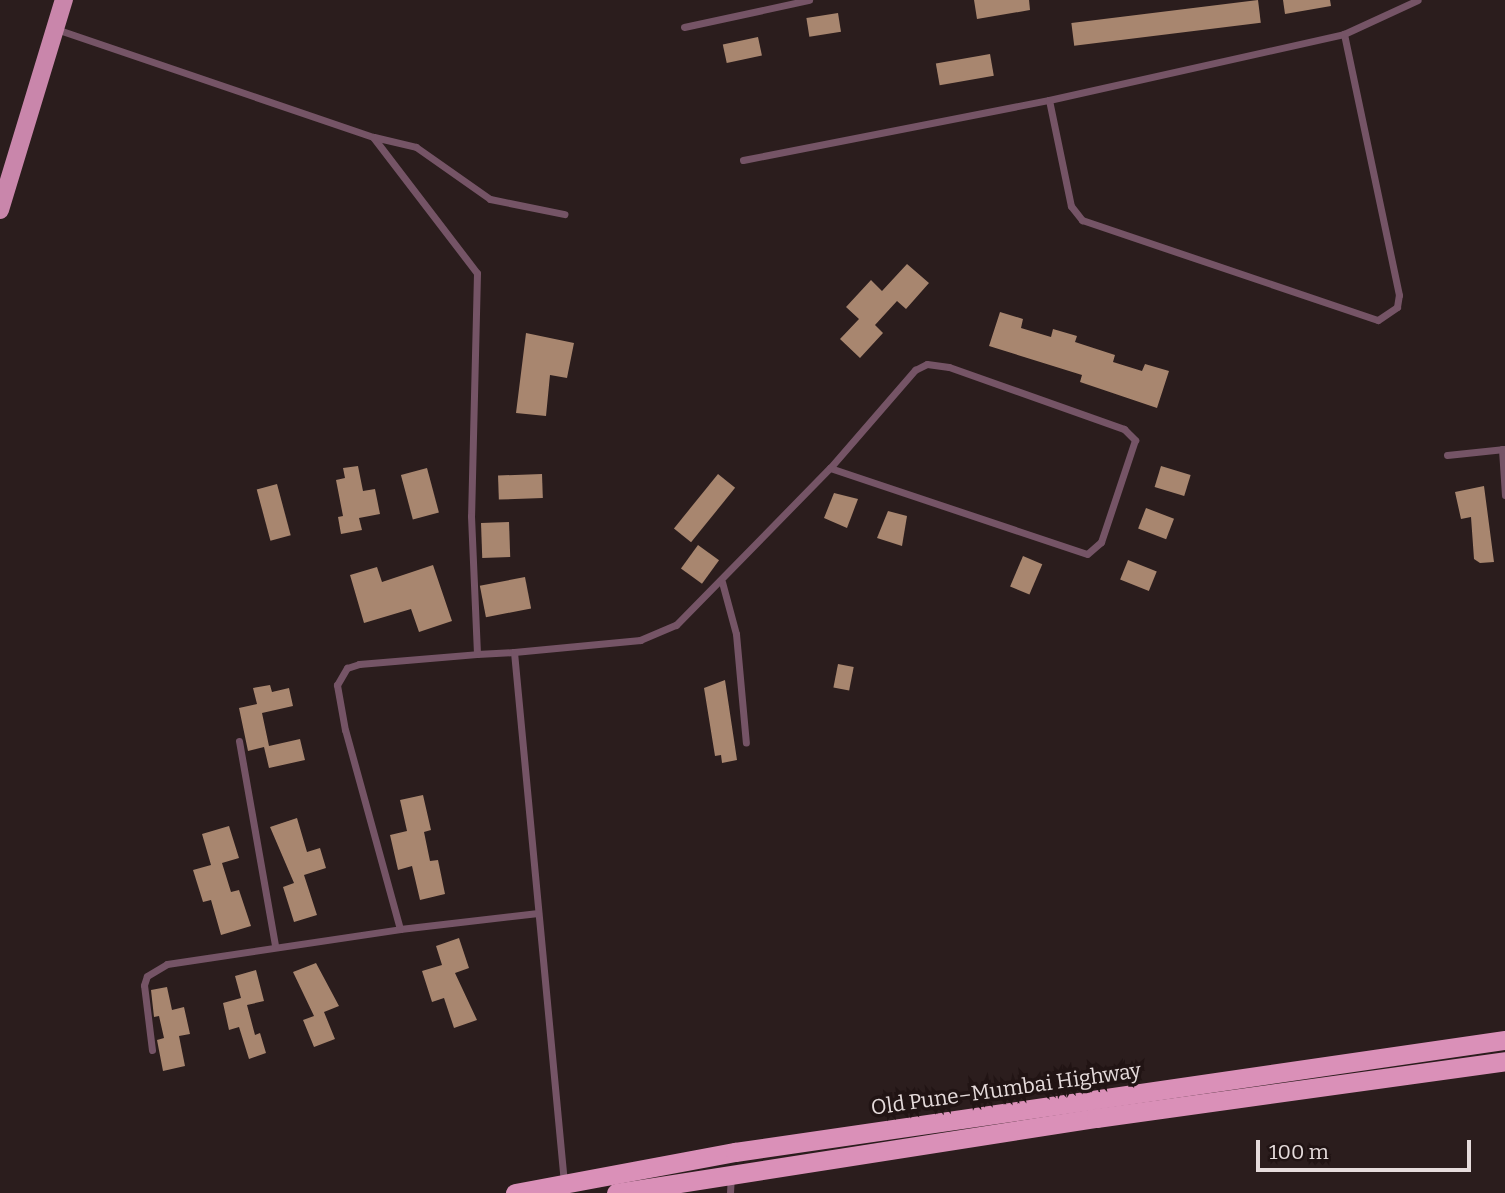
<!DOCTYPE html>
<meta charset="utf-8">
<style>
body{margin:0}
#map{position:relative;width:1505px;height:1193px;overflow:hidden;background:#2b1d1d;font-family:Bitter,serif}
div>[style]{position:absolute}
.building>*{inset:0;background:#a8866f;transform-origin:0 0}
.service>*{height:7px;margin:-3.5px;padding:0 3.5px;transform-origin:3.5px;border-radius:3.5px;background:#755466}
.primary>*{height:18px;margin:-9px;padding:0 9px;transform-origin:9px;border-radius:9px;background:#c986ab}
.trunk>*{height:19px;margin:-9.5px;padding:0 9.5px;transform-origin:9.5px;border-radius:9.5px;background:#da90b8}
span{translate:-50% -50%;white-space:nowrap;text-align:center;line-height:1.15;-webkit-text-stroke:7px #211414;paint-order:stroke}
.street-label{font-size:21px;color:#e6dcdc}
.scale{position:absolute;left:1256px;top:1140px;width:215px;height:32px;box-sizing:border-box;border:4px solid #e6dcdc;border-top:0;padding-left:9px;font-size:21px;line-height:24px;white-space:nowrap;color:#e6dcdc;-webkit-text-stroke:5px #211414;paint-order:stroke}
</style>
<div id="map">
<div class="building">
<i style="clip-path:polygon(974px 0,1029px 0,1030px 10px,977px 19px)"></i>
<i style="left:1258px;top:0;width:23px;height:188px;rotate:83deg"></i>
<i style="clip-path:polygon(1283px 0,1330px 0,1331px 6px,1285px 14px)"></i>
<i style="left:838px;top:13px;width:19px;height:32px;rotate:81deg"></i>
<i style="left:758px;top:37px;width:19px;height:36px;rotate:78deg"></i>
<i style="left:990px;top:54px;width:22px;height:55px;rotate:80deg"></i>
<i style="clip-path:polygon(907px 264px,929px 283px,906px 309px,897px 301px,875px 325px,883px 333px,860px 358px,840px 339px,859px 319px,846px 307px,871px 280px,882px 291px)"></i>
<i style="clip-path:polygon(1000px 312px,1023px 319px,1021px 328px,1051px 337px,1053px 329px,1077px 336px,1075px 342px,1115px 355px,1113px 362px,1142px 371px,1145px 364px,1169px 371px,1157px 408px,1080px 382px,1082px 375px,989px 346px)"></i>
<i style="clip-path:polygon(526px 333px,574px 343px,567px 378px,550px 375px,546px 416px,516px 413px)"></i>
<i style="clip-path:polygon(358px 466px,363px 491px,375px 489px,380px 514px,359px 518px,362px 530px,341px 534px,338px 517px,343px 516px,336px 480px,345px 478px,343px 468px)"></i>
<i style="left:1161px;top:466px;width:31px;height:22px;rotate:17deg"></i>
<i style="left:427px;top:468px;width:46px;height:27px;rotate:75deg"></i>
<i style="left:542px;top:474px;width:24px;height:44px;rotate:88deg"></i>
<i style="left:718px;top:474px;width:22px;height:70px;rotate:39deg"></i>
<i style="left:277px;top:484px;width:53px;height:21px;rotate:75deg"></i>
<i style="clip-path:polygon(1484px 486px,1494px 562px,1480px 563px,1474px 559px,1471px 517px,1461px 519px,1455px 492px)"></i>
<i style="clip-path:polygon(834px 493px,858px 499px,847px 528px,824px 518px)"></i>
<i style="left:1146px;top:508px;width:30px;height:22px;rotate:21deg"></i>
<i style="clip-path:polygon(888px 511px,907px 516px,902px 546px,877px 538px)"></i>
<i style="left:509px;top:522px;width:35px;height:28px;rotate:88deg"></i>
<i style="left:698px;top:545px;width:26px;height:29px;rotate:36deg"></i>
<i style="left:1023px;top:556px;width:21px;height:33px;rotate:23deg"></i>
<i style="left:1128px;top:560px;width:31px;height:21px;rotate:22deg"></i>
<i style="clip-path:polygon(433px 565px,452px 621px,419px 632px,411px 609px,364px 623px,350px 575px,377px 567px,382px 582px)"></i>
<i style="left:525px;top:577px;width:32px;height:46px;rotate:79deg"></i>
<i style="left:838px;top:664px;width:16px;height:24px;rotate:11deg"></i>
<i style="clip-path:polygon(725px 680px,737px 760px,722px 763px,721px 755px,715px 756px,704px 688px)"></i>
<i style="clip-path:polygon(270px 685px,272px 692px,289px 688px,293px 706px,262px 713px,269px 746px,300px 739px,305px 760px,269px 768px,264px 747px,248px 751px,239px 708px,257px 704px,253px 688px)"></i>
<i style="clip-path:polygon(423px 795px,431px 830px,424px 832px,430px 861px,438px 860px,445px 894px,420px 900px,412px 866px,398px 870px,390px 835px,407px 831px,400px 800px)"></i>
<i style="clip-path:polygon(297px 818px,307px 852px,320px 848px,326px 868px,304px 875px,317px 915px,294px 922px,283px 887px,294px 883px,270px 827px)"></i>
<i style="clip-path:polygon(229px 826px,239px 858px,222px 863px,231px 892px,239px 890px,251px 926px,221px 935px,211px 900px,203px 902px,193px 870px,211px 865px,202px 834px)"></i>
<i style="clip-path:polygon(459px 938px,469px 968px,455px 973px,477px 1020px,454px 1028px,444px 998px,432px 1002px,422px 971px,442px 965px,436px 946px)"></i>
<i style="clip-path:polygon(316px 963px,339px 1006px,324px 1012px,335px 1039px,314px 1047px,303px 1020px,314px 1016px,293px 972px)"></i>
<i style="clip-path:polygon(256px 970px,264px 1001px,247px 1005px,255px 1035px,260px 1033px,266px 1053px,249px 1059px,239px 1027px,229px 1030px,223px 1003px,241px 998px,235px 976px)"></i>
<i style="clip-path:polygon(167px 987px,172px 1010px,184px 1007px,190px 1034px,179px 1036px,185px 1066px,163px 1071px,157px 1040px,164px 1038px,159px 1016px,154px 1017px,151px 990px)"></i>
</div>
<div class="service">
<i style="left:684px;top:27px;width:128px;rotate:-12.2deg"></i>
<i style="left:56px;top:29px;width:335px;rotate:18.8deg"></i>
<i style="left:373px;top:137px;width:171px;rotate:52.6deg"></i>
<i style="left:477px;top:273px;width:243px;rotate:91.4deg"></i>
<i style="left:471px;top:516px;width:138px;rotate:87.5deg"></i>
<i style="left:477px;top:654px;width:37px;rotate:-3deg"></i>
<i style="left:514px;top:652px;width:533px;rotate:84.62deg"></i>
<i style="left:1049px;top:100px;width:108px;rotate:78.3deg"></i>
<i style="left:1071px;top:206px;width:18px;rotate:52deg"></i>
<i style="left:1082px;top:220px;width:312px;rotate:18.7deg"></i>
<i style="left:1378px;top:320px;width:23px;rotate:-34deg"></i>
<i style="left:1397px;top:307px;width:12px;rotate:-81deg"></i>
<i style="left:1399px;top:295px;width:267px;rotate:-101.9deg"></i>
<i style="left:374px;top:137px;width:43px;rotate:13.4deg"></i>
<i style="left:416px;top:147px;width:90px;rotate:35.1deg"></i>
<i style="left:490px;top:199px;width:76px;rotate:11.5deg"></i>
<i style="left:743px;top:160px;width:312px;rotate:-11.1deg"></i>
<i style="left:1049px;top:100px;width:302px;rotate:-12.6deg"></i>
<i style="left:1344px;top:34px;width:81px;rotate:-24.7deg"></i>
<i style="left:1502px;top:449px;width:46px;rotate:86.3deg"></i>
<i style="left:1447px;top:455px;width:58px;rotate:-5.9deg"></i>
<i style="left:722px;top:582px;width:54px;rotate:74.9deg"></i>
<i style="left:736px;top:634px;width:109px;rotate:84.8deg"></i>
<i style="left:514px;top:652px;width:127px;rotate:-5.4deg"></i>
<i style="left:640px;top:640px;width:39px;rotate:-23deg"></i>
<i style="left:676px;top:625px;width:220px;rotate:-45.6deg"></i>
<i style="left:830px;top:468px;width:130px;rotate:-49.1deg"></i>
<i style="left:915px;top:370px;width:13px;rotate:-27deg"></i>
<i style="left:927px;top:364px;width:22px;rotate:8deg"></i>
<i style="left:949px;top:367px;width:186px;rotate:19.5deg"></i>
<i style="left:1124px;top:429px;width:16px;rotate:45deg"></i>
<i style="left:1135px;top:440px;width:108px;rotate:108.4deg"></i>
<i style="left:1101px;top:542px;width:18px;rotate:139deg"></i>
<i style="left:1087px;top:554px;width:271px;rotate:-161.5deg"></i>
<i style="left:239px;top:741px;width:208px;rotate:80deg"></i>
<i style="left:400px;top:929px;width:206px;rotate:-105.4deg"></i>
<i style="left:345px;top:730px;width:46px;rotate:-100.1deg"></i>
<i style="left:337px;top:685px;width:20px;rotate:-60deg"></i>
<i style="left:347px;top:668px;width:13px;rotate:-18deg"></i>
<i style="left:359px;top:664px;width:118px;rotate:-4.8deg"></i>
<i style="left:152px;top:1050px;width:65px;rotate:-97deg"></i>
<i style="left:144px;top:985px;width:9px;rotate:-72deg"></i>
<i style="left:147px;top:976px;width:23px;rotate:-31deg"></i>
<i style="left:167px;top:964px;width:236px;rotate:-8.5deg"></i>
<i style="left:400px;top:929px;width:139px;rotate:-6.6deg"></i>
<i style="left:730px;top:1193px;width:17px;rotate:-87deg"></i>
</div>
<div class="primary">
<i style="left:0;top:210px;width:220px;rotate:-73.1deg"></i>
</div>
<div class="trunk">
<i style="left:515px;top:1193px;width:224px;rotate:-10.6deg"></i>
<i style="left:735px;top:1152px;width:778px;rotate:-8.28deg"></i>
<i style="left:616px;top:1193px;width:486px;rotate:-8.9deg"></i>
<i style="left:1096px;top:1118px;width:413px;rotate:-7.9deg"></i>
</div>
<div class="street-label">
<span style="left:1006px;top:1089px;rotate:-8deg">Old Pune–Mumbai Highway</span>
</div>
<div class="scale">100 m</div>
</div>
